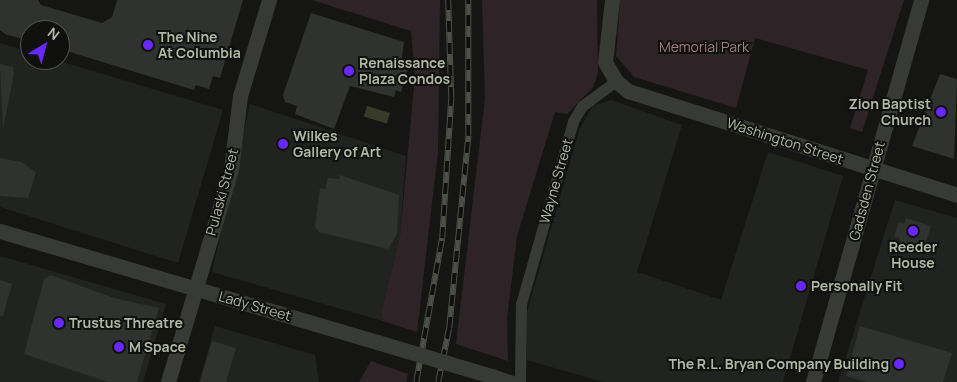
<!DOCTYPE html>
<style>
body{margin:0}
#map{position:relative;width:957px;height:382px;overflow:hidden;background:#151614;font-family:Manrope,sans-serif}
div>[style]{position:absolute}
.built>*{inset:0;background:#212320}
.green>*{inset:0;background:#2e2427}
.water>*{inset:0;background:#393b2a;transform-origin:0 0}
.building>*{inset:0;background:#30322f}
.minor>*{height:11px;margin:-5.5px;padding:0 5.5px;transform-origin:5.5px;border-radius:5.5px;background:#383b35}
.tertiary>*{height:15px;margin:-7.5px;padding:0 7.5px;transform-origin:7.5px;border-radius:7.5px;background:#383b35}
.rail>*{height:5.5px;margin-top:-2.75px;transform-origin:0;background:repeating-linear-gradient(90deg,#10110f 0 11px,#4d5048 0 22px);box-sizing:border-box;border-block:1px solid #4d5048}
.tertiary-bridge>*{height:15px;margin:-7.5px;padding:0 7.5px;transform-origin:7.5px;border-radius:7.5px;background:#383b35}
.dots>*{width:14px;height:14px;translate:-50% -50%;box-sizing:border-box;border:2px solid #10110f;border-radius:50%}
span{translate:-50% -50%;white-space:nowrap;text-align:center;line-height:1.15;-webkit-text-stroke:4px #10110f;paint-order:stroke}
.poi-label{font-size:14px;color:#b1b7a5;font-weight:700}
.left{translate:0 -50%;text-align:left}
.right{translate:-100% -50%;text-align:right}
.park-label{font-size:14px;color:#a37b87}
.street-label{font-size:14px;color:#b1b7a5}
.north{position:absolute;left:20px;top:20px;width:50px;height:50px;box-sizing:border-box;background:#10110f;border:1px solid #50534b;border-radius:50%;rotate:37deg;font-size:14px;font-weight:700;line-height:20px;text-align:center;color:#b1b7a5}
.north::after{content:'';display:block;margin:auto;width:18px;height:22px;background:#6928fa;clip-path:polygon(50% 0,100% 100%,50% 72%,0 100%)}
</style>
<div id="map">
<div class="built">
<i style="clip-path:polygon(0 43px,30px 52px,30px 60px,56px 60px,223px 110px,178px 263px,0 207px)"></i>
<i style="clip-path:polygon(611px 100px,682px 125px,637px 272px,721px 300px,768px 152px,843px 176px,783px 382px,603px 382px,527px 360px,526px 315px,580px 128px,593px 106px)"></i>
<i style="clip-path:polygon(250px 104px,406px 156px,400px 236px,381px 312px,383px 321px,212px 272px)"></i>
<i style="clip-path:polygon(895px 200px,957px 218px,957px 382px,838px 382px)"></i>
<i style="clip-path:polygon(0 256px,166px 304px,143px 382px,0 382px)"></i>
<i style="clip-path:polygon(215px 326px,315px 355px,319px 382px,199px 382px)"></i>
</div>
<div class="green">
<i style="clip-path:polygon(312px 0,440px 0,438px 152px,417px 332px,383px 321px,381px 312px,400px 236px,415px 76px,411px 31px)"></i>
<i style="clip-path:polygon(482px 0,597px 0,598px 73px,593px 87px,567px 114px,555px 112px,517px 236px,507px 319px,508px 361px,456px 344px,485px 98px)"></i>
<i style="clip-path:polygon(620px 0,904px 0,862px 132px,850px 128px,868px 70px,755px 38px,736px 108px,634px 77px,616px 56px)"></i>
<i style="clip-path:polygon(371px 361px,408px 374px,406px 382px,359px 382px)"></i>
</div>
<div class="water">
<i style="left:367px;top:106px;width:24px;height:11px;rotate:17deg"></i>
</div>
<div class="building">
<i style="clip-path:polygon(0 0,38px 0,41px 5px,102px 23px,112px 17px,117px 0,243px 0,220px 78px,213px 76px,209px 89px,196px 85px,194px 90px,60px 49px,60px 30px,30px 30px,30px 41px,5px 34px,0 30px)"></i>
<i style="clip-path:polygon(311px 13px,404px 42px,401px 66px,408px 68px,401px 92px,396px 90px,394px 97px,350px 86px,334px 129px,295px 114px,297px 106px,285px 102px,283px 95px)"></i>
<i style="clip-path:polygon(0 64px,13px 67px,14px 74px,3px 129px)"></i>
<i style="clip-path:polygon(940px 74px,957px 79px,954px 159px,912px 146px)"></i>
<i style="clip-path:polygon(0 158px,21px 162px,36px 172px,28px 198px,0 196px)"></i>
<i style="clip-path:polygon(340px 175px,399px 195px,397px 234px,388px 249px,319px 232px,315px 226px,320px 188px,325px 189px,328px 178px,339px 179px)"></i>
<i style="clip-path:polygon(906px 218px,931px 226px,923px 251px,898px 243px,900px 238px,894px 237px,899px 222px,904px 224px)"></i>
<i style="clip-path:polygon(51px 275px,114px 298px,159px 308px,137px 382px,108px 382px,24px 354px,44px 279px)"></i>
<i style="clip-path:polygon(0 280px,12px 284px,3px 316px,0 316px)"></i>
<i style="clip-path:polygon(860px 326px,952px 353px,943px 382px,867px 382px,846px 376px)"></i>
<i style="clip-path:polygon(212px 341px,236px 348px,226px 382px,200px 382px)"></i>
</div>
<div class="minor">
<i style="left:520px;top:382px;width:78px;rotate:-89.3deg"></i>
<i style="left:521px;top:304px;width:190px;rotate:-74.1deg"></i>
<i style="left:573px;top:121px;width:17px;rotate:-59deg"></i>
<i style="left:582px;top:106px;width:42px;rotate:-36.3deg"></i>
</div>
<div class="tertiary">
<i style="left:612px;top:0;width:62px;rotate:96.4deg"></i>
<i style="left:605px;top:62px;width:22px;rotate:60deg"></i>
<i style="left:616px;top:81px;width:16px;rotate:40deg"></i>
<i style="left:628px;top:91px;width:345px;rotate:17.5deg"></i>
<i style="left:0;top:231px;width:393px;rotate:16.4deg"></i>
<i style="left:491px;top:376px;width:20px;rotate:18deg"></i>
<i style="left:168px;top:382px;width:222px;rotate:-73.5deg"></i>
<i style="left:231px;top:169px;width:74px;rotate:-83deg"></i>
<i style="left:240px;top:96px;width:100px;rotate:-73.2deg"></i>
<i style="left:813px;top:382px;width:397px;rotate:-74.2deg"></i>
</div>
<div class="rail">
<i style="left:416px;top:382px;width:146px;rotate:-79.8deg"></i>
<i style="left:442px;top:238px;width:140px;rotate:-86.3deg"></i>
<i style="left:451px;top:98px;width:98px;rotate:-91.8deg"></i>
<i style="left:438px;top:382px;width:55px;rotate:-78.5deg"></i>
<i style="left:449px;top:328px;width:193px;rotate:-84.3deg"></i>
<i style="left:468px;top:136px;width:136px;rotate:-90deg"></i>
</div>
<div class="tertiary-bridge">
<i style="left:377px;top:342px;width:119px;rotate:16.6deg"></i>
</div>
<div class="dots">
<i style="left:148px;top:45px;background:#6928fa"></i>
<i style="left:349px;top:71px;background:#6928fa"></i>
<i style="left:941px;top:112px;background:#6928fa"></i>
<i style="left:283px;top:144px;background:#6928fa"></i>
<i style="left:913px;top:231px;background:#6928fa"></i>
<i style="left:801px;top:286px;background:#6928fa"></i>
<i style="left:59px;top:323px;background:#6928fa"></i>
<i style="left:119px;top:347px;background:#6928fa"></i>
<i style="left:899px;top:364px;background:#6928fa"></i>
</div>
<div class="poi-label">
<span class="left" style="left:158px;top:45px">The Nine<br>At Columbia</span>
<span class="left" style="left:359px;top:71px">Renaissance<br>Plaza Condos</span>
<span class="right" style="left:931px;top:112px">Zion Baptist<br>Church</span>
<span class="left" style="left:293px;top:144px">Wilkes<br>Gallery of Art</span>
<span style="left:913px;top:255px">Reeder<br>House</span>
<span class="left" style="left:811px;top:286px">Personally Fit</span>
<span class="left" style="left:69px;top:323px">Trustus Threatre</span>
<span class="left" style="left:129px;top:347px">M Space</span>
<span class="right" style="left:889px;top:364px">The R.L. Bryan Company Building</span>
</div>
<div class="park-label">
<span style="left:704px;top:47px">Memorial Park</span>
</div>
<div class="street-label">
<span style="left:785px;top:141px;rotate:18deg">Washington Street</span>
<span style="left:556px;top:181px;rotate:-74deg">Wayne Street</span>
<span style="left:867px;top:191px;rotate:-75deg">Gadsden Street</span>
<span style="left:222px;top:192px;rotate:-75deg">Pulaski Street</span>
<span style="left:255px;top:306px;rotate:16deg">Lady Street</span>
</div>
<div class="north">N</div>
</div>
